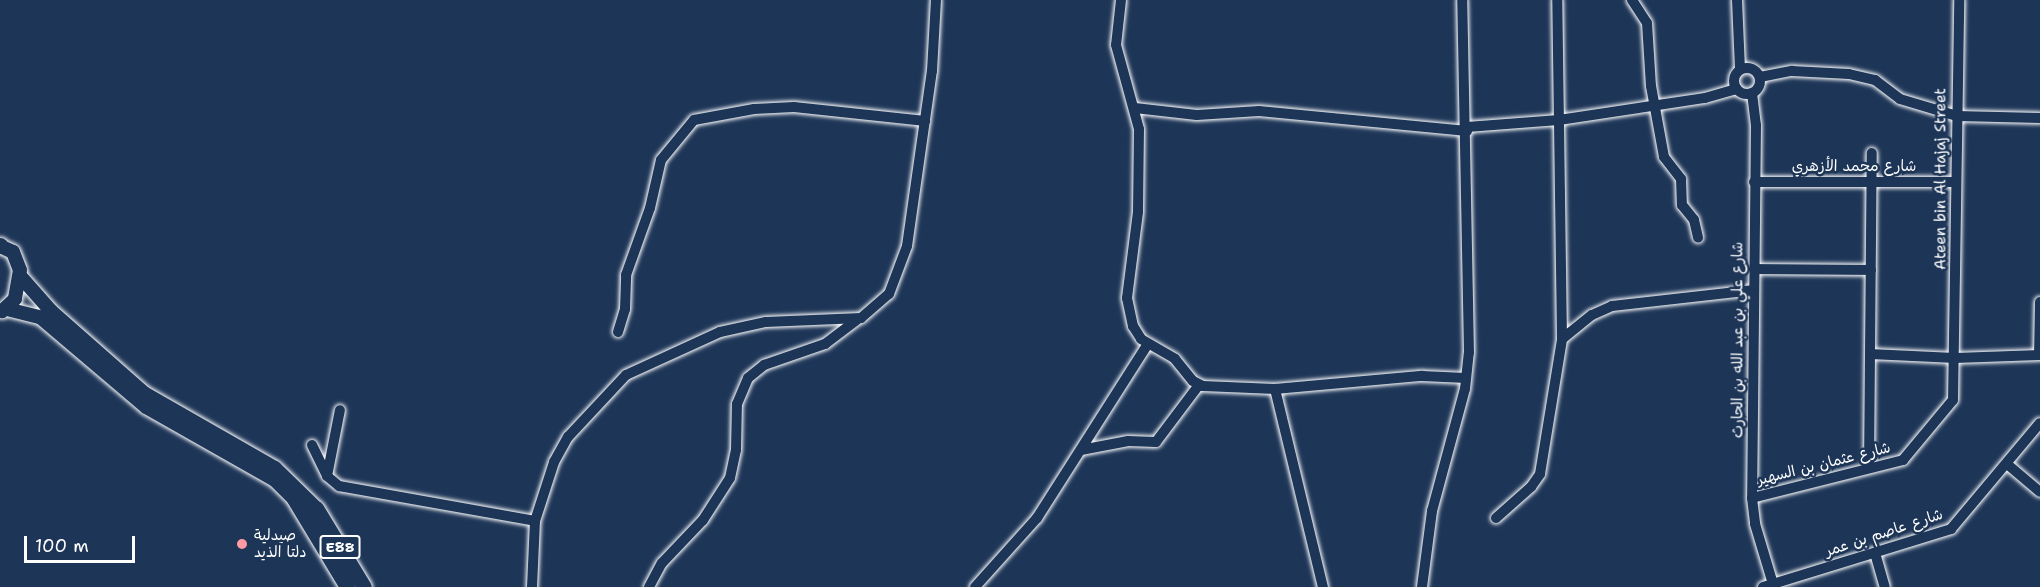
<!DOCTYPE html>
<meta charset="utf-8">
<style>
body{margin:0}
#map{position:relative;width:2040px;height:587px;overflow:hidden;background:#1d3557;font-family:"Shantell Sans","Playpen Sans Arabic",sans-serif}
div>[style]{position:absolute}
.roads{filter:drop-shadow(0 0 2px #fff) drop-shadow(0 0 2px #fff)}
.minor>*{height:10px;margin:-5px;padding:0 5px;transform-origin:5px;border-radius:5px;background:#1d3557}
.minor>.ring{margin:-5px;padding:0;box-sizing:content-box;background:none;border:10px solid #1d3557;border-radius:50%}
.major>*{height:14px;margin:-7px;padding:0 7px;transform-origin:7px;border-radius:7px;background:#1d3557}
.highway>*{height:15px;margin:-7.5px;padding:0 7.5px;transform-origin:7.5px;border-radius:7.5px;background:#1d3557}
.dots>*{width:16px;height:16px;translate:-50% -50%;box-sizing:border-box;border:3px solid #1d3557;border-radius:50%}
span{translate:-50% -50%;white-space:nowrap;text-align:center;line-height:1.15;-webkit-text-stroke:5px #1d3557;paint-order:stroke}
.shield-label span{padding:2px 4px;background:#1d3557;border:2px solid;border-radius:4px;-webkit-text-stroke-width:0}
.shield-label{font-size:14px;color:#fff;font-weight:700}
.street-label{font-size:15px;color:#fff}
.poi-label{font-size:15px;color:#fff}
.left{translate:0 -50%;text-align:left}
.scale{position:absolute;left:24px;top:536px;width:111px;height:27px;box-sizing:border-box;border:3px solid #fff;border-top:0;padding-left:8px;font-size:18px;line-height:21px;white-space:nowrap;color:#fff;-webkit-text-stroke:4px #1d3557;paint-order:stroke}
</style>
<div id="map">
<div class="roads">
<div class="minor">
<i style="left:1121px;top:0;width:45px;rotate:96.3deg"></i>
<i style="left:1116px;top:45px;width:87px;rotate:74.7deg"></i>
<i style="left:1139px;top:129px;width:83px;rotate:90.7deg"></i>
<i style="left:1138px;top:212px;width:87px;rotate:97.3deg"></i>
<i style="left:1127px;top:298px;width:29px;rotate:78deg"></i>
<i style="left:1133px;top:326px;width:15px;rotate:58deg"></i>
<i style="left:1141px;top:339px;width:39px;rotate:30deg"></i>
<i style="left:1175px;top:359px;width:28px;rotate:51deg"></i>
<i style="left:1193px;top:381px;width:11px;rotate:27deg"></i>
<i style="left:1203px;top:386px;width:72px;rotate:2.4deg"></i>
<i style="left:1275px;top:389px;width:148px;rotate:-5.1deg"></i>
<i style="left:1422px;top:376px;width:44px;rotate:2.6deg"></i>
<i style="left:1632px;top:0;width:27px;rotate:57deg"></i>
<i style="left:1647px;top:23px;width:63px;rotate:86.4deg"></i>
<i style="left:1651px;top:86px;width:72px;rotate:79.6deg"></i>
<i style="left:1664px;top:157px;width:28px;rotate:52deg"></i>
<i style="left:1681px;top:179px;width:26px;rotate:88deg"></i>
<i style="left:1682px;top:205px;width:19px;rotate:51deg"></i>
<i style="left:1694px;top:220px;width:18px;rotate:77deg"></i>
<i style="left:1737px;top:0;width:69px;rotate:87.5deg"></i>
<i class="ring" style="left:1734px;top:68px;width:16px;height:16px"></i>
<i style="left:1760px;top:77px;width:33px;rotate:-11deg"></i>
<i style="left:1792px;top:71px;width:57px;rotate:3deg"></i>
<i style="left:1849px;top:74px;width:27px;rotate:13deg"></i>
<i style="left:1875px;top:80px;width:31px;rotate:37deg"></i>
<i style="left:1900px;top:99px;width:59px;rotate:16.6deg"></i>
<i style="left:1957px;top:116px;width:83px;rotate:1.4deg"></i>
<i style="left:1752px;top:93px;width:32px;rotate:83deg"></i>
<i style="left:1756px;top:125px;width:373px;rotate:90.6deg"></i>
<i style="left:1752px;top:498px;width:26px;rotate:83deg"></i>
<i style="left:1755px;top:524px;width:63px;rotate:73.3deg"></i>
<i style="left:1135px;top:108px;width:62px;rotate:6.4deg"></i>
<i style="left:1197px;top:115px;width:62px;rotate:-3.7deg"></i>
<i style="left:1259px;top:111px;width:209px;rotate:5.5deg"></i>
<i style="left:1467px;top:127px;width:92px;rotate:-4.4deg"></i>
<i style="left:1559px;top:120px;width:148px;rotate:-8.6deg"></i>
<i style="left:1705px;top:98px;width:33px;rotate:-16deg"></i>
<i style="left:1754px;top:182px;width:201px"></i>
<i style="left:1754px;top:269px;width:117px;rotate:0.5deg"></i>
<i style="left:618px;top:332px;width:24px;rotate:-73deg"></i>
<i style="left:625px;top:309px;width:34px;rotate:-88deg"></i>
<i style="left:626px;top:275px;width:71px;rotate:-70.3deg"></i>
<i style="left:650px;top:208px;width:49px;rotate:-77.1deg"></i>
<i style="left:661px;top:160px;width:52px;rotate:-50.5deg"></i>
<i style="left:694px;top:120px;width:61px;rotate:-10.4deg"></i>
<i style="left:754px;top:109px;width:40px;rotate:-2.9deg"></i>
<i style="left:794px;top:107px;width:132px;rotate:6.1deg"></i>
<i style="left:1562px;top:339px;width:38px;rotate:-39deg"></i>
<i style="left:1592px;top:315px;width:22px;rotate:-24deg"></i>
<i style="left:1612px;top:306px;width:143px;rotate:-6.4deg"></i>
<i style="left:1870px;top:354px;width:85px;rotate:2.7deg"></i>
<i style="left:1955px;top:358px;width:85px;rotate:-2deg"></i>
<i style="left:2039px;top:355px;width:53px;rotate:-88.9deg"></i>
<i style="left:1275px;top:389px;width:204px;rotate:76.4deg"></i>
<i style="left:312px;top:445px;width:34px;rotate:64deg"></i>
<i style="left:327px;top:476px;width:16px;rotate:40deg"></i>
<i style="left:339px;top:486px;width:199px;rotate:10.1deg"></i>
<i style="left:1081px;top:450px;width:48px;rotate:-10.8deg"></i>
<i style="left:1128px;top:441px;width:28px;rotate:2deg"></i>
<i style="left:1156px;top:442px;width:71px;rotate:-53deg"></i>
<i style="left:2007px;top:464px;width:43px;rotate:40.3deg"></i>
<i style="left:1869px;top:468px;width:315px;rotate:-89.5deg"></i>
<i style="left:327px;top:476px;width:67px;rotate:-78.9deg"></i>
<i style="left:1752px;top:498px;width:156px;rotate:-14.1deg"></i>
<i style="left:1903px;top:460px;width:78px;rotate:-50.2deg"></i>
<i style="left:1953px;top:400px;width:400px;rotate:-89.1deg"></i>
<i style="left:1496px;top:518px;width:47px;rotate:-41.5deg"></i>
<i style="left:1531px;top:487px;width:16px;rotate:-55deg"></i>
<i style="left:1540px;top:474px;width:137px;rotate:-80.7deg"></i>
<i style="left:1562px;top:339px;width:339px;rotate:-90.8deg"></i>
<i style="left:1875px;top:553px;width:35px;rotate:74deg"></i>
<i style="left:532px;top:587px;width:66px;rotate:-87.4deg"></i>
<i style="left:535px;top:521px;width:62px;rotate:-72.1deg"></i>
<i style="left:554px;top:462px;width:29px;rotate:-61deg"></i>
<i style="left:568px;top:437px;width:85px;rotate:-46.9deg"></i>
<i style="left:626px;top:375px;width:103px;rotate:-24.6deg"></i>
<i style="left:720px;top:332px;width:47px;rotate:-12.3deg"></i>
<i style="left:766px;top:322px;width:95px;rotate:-2.4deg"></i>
<i style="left:861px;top:318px;width:37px;rotate:-41deg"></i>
<i style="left:889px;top:294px;width:51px;rotate:-69.4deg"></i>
<i style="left:907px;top:246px;width:177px;rotate:-81.9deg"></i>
<i style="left:932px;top:71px;width:71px;rotate:-86.8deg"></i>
<i style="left:649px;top:587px;width:27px;rotate:-62deg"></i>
<i style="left:662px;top:563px;width:59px;rotate:-46.4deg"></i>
<i style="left:703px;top:520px;width:50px;rotate:-57.3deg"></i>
<i style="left:730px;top:478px;width:29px;rotate:-78deg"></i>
<i style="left:736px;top:450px;width:46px;rotate:-88.8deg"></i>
<i style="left:737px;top:404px;width:28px;rotate:-67deg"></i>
<i style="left:748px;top:378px;width:21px;rotate:-39deg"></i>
<i style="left:764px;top:365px;width:65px;rotate:-19deg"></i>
<i style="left:825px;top:344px;width:41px;rotate:-37.1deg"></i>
<i style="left:975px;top:587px;width:93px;rotate:-48.1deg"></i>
<i style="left:1037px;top:518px;width:206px;rotate:-57.5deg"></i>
<i style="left:1422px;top:587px;width:77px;rotate:-82.5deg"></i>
<i style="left:1432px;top:511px;width:126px;rotate:-74.9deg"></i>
<i style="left:1465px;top:389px;width:36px;rotate:-84deg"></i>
<i style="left:1469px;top:353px;width:353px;rotate:-91.1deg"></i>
<i style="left:1763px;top:587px;width:197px;rotate:-17.1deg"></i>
<i style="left:1951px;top:529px;width:138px;rotate:-50deg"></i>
</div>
<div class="major">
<i style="left:0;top:246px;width:14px;rotate:25deg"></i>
<i style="left:13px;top:252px;width:19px;rotate:69deg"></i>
<i style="left:20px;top:270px;width:29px;rotate:100deg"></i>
<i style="left:15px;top:299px;width:18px;rotate:137deg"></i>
<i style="left:20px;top:276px;width:47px;rotate:48.5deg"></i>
<i style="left:51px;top:311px;width:124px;rotate:41.4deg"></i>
<i style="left:144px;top:393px;width:151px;rotate:29.8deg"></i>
<i style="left:275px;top:468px;width:57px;rotate:44.3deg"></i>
<i style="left:7px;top:309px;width:34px;rotate:14deg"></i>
<i style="left:40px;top:317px;width:139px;rotate:40.3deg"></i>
<i style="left:146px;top:407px;width:148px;rotate:29.5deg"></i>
<i style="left:275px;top:480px;width:27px;rotate:45deg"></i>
</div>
<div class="highway">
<i style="left:0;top:245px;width:1px;rotate:90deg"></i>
<i style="left:294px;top:499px;width:103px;rotate:58.9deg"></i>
<i style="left:316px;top:508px;width:92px;rotate:58.7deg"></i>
</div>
</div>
<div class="dots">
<i style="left:242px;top:544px;background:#ff9aa2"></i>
</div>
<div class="shield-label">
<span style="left:340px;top:547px">E88</span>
</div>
<div class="street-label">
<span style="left:1854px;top:167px">شارع محمد الأزهري</span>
<span style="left:1941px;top:179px;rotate:-90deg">Ateen bin Al Hajaj Street</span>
<span style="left:1738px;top:340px;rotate:-90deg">شارع علي بن عبد الله بن الحارث</span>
<span style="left:1824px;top:464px;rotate:-14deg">شارع عثمان بن السهير</span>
<span style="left:1884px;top:533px;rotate:-18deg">شارع عاصم بن عمر</span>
</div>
<div class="poi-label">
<span class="left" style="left:254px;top:544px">صيدلية<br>دلتا الذيد</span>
</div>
<div class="scale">100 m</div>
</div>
